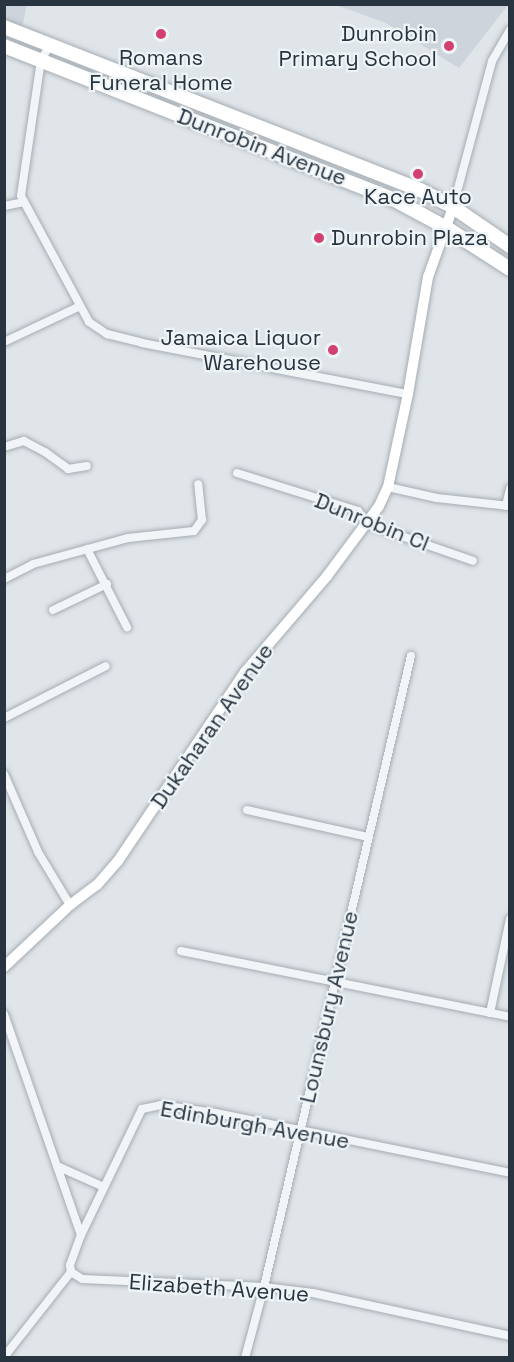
<!DOCTYPE html>
<style>
body{margin:0}
#map{position:relative;width:514px;height:1362px;overflow:hidden;background:#e0e5e9;font-family:"Space Grotesk",sans-serif}
div>[style]{position:absolute}
.built>*{inset:0;background:#ced4db}
.roads{filter:drop-shadow(0 0 2px #a5adb3) drop-shadow(0 0 2px #a5adb3)}
.street>*{height:8px;margin:-4px;padding:0 4px;transform-origin:4px;border-radius:4px;background:#f2f5f7}
.secondary>*{height:10px;margin:-5px;padding:0 5px;transform-origin:5px;border-radius:5px;background:#fff}
.highway>*{height:14px;margin:-7px;padding:0 7px;transform-origin:7px;border-radius:7px;background:#fff}
.dots>*{width:16px;height:16px;translate:-50% -50%;box-sizing:border-box;border:3px solid #eff4f7;border-radius:50%}
span{translate:-50% -50%;white-space:nowrap;text-align:center;line-height:1.15;-webkit-text-stroke:4.5px #eff4f7;paint-order:stroke}
.poi-label{font-size:22px;color:#283541}
.right{translate:-100% -50%;text-align:right}
.left{translate:0 -50%;text-align:left}
.street-label{font-size:22px;color:#283541}
.frame{position:absolute;inset:0;border:6px solid #283541;pointer-events:none}
</style>
<div id="map">
<div class="built">
<i style="clip-path:polygon(4px 5px,27px 5px,22px 27px,5px 20px)"></i>
<i style="clip-path:polygon(336px 5px,508px 4px,508px 5px,459px 68px,386px 23px)"></i>
</div>
<div class="roads">
<div class="street">
<i style="left:50px;top:45px;width:17px;rotate:121deg"></i>
<i style="left:41px;top:60px;width:137px;rotate:98.4deg"></i>
<i style="left:21px;top:196px;width:143px;rotate:61.6deg"></i>
<i style="left:89px;top:322px;width:22px;rotate:34deg"></i>
<i style="left:107px;top:334px;width:36px;rotate:14deg"></i>
<i style="left:142px;top:343px;width:271px;rotate:10.9deg"></i>
<i style="left:4px;top:206px;width:20px;rotate:-11deg"></i>
<i style="left:453px;top:207px;width:151px;rotate:-75deg"></i>
<i style="left:492px;top:61px;width:36px;rotate:-60deg"></i>
<i style="left:4px;top:342px;width:84px;rotate:-25.3deg"></i>
<i style="left:4px;top:447px;width:21px;rotate:-17deg"></i>
<i style="left:24px;top:441px;width:24px;rotate:28deg"></i>
<i style="left:45px;top:452px;width:29px;rotate:36deg"></i>
<i style="left:68px;top:469px;width:19px;rotate:-9deg"></i>
<i style="left:237px;top:473px;width:127px;rotate:17.4deg"></i>
<i style="left:358px;top:511px;width:16px;rotate:55deg"></i>
<i style="left:367px;top:524px;width:112px;rotate:19.2deg"></i>
<i style="left:388px;top:487px;width:50px;rotate:12.7deg"></i>
<i style="left:437px;top:498px;width:73px;rotate:6.3deg"></i>
<i style="left:506px;top:506px;width:18px;rotate:-77deg"></i>
<i style="left:87px;top:549px;width:88px;rotate:62.9deg"></i>
<i style="left:4px;top:579px;width:33px;rotate:-27deg"></i>
<i style="left:33px;top:564px;width:98px;rotate:-15.3deg"></i>
<i style="left:128px;top:538px;width:66px;rotate:-6.1deg"></i>
<i style="left:194px;top:531px;width:14px;rotate:-54deg"></i>
<i style="left:202px;top:520px;width:36px;rotate:-96deg"></i>
<i style="left:53px;top:610px;width:60px;rotate:-25.7deg"></i>
<i style="left:4px;top:718px;width:114px;rotate:-27deg"></i>
<i style="left:4px;top:774px;width:85px;rotate:66.4deg"></i>
<i style="left:38px;top:852px;width:62px;rotate:58.9deg"></i>
<i style="left:247px;top:810px;width:124px;rotate:12.6deg"></i>
<i style="left:181px;top:951px;width:336px;rotate:11.3deg"></i>
<i style="left:490px;top:1013px;width:96px;rotate:-78deg"></i>
<i style="left:4px;top:1014px;width:234px;rotate:70.8deg"></i>
<i style="left:57px;top:1166px;width:51px;rotate:24.1deg"></i>
<i style="left:71px;top:1272px;width:13px;rotate:32deg"></i>
<i style="left:82px;top:1279px;width:182px;rotate:2.5deg"></i>
<i style="left:264px;top:1287px;width:49px;rotate:7deg"></i>
<i style="left:313px;top:1293px;width:202px;rotate:12.3deg"></i>
<i style="left:4px;top:1357px;width:108px;rotate:-51.8deg"></i>
<i style="left:71px;top:1272px;width:7px;rotate:-98deg"></i>
<i style="left:70px;top:1265px;width:32px;rotate:-70deg"></i>
<i style="left:81px;top:1235px;width:140px;rotate:-64.2deg"></i>
<i style="left:142px;top:1109px;width:19px;rotate:-12deg"></i>
<i style="left:161px;top:1105px;width:56px;rotate:8.3deg"></i>
<i style="left:216px;top:1113px;width:300px;rotate:11.5deg"></i>
<i style="left:245px;top:1358px;width:73px;rotate:-75deg"></i>
<i style="left:264px;top:1287px;width:648px;rotate:-76.89deg"></i>
</div>
<div class="secondary">
<i style="left:4px;top:967px;width:91px;rotate:-43.2deg"></i>
<i style="left:70px;top:905px;width:34px;rotate:-37deg"></i>
<i style="left:97px;top:885px;width:32px;rotate:-49deg"></i>
<i style="left:118px;top:861px;width:228px;rotate:-56.1deg"></i>
<i style="left:245px;top:672px;width:126px;rotate:-49.5deg"></i>
<i style="left:327px;top:576px;width:87px;rotate:-53.4deg"></i>
<i style="left:379px;top:506px;width:21px;rotate:-65deg"></i>
<i style="left:388px;top:487px;width:95px;rotate:-77.9deg"></i>
<i style="left:408px;top:394px;width:119px;rotate:-80.3deg"></i>
<i style="left:428px;top:277px;width:74px;rotate:-70.3deg"></i>
</div>
<div class="highway">
<i style="left:4px;top:27px;width:447px;rotate:21.4deg"></i>
<i style="left:420px;top:190px;width:37px;rotate:27deg"></i>
<i style="left:453px;top:207px;width:69px;rotate:34.4deg"></i>
<i style="left:4px;top:46px;width:420px;rotate:21.5deg"></i>
<i style="left:395px;top:200px;width:57px;rotate:28.4deg"></i>
<i style="left:445px;top:227px;width:77px;rotate:32.9deg"></i>
</div>
</div>
<div class="dots">
<i style="left:161px;top:34px;background:#d2406f"></i>
<i style="left:449px;top:46px;background:#d2406f"></i>
<i style="left:418px;top:174px;background:#d2406f"></i>
<i style="left:319px;top:238px;background:#d2406f"></i>
<i style="left:333px;top:350px;background:#d2406f"></i>
</div>
<div class="poi-label">
<span class="right" style="left:437px;top:46px">Dunrobin<br>Primary School</span>
<span style="left:161px;top:70px">Romans<br>Funeral Home</span>
<span style="left:418px;top:197px">Kace Auto</span>
<span class="left" style="left:331px;top:238px">Dunrobin Plaza</span>
<span class="right" style="left:321px;top:350px">Jamaica Liquor<br>Warehouse</span>
</div>
<div class="street-label">
<span style="left:262px;top:147px;rotate:21deg">Dunrobin Avenue</span>
<span style="left:372px;top:522px;rotate:22deg">Dunrobin Cl</span>
<span style="left:212px;top:726px;rotate:-55deg">Dukaharan Avenue</span>
<span style="left:329px;top:1007px;rotate:-77deg">Lounsbury Avenue</span>
<span style="left:255px;top:1125px;rotate:10deg">Edinburgh Avenue</span>
<span style="left:219px;top:1288px;rotate:4deg">Elizabeth Avenue</span>
</div>
<div class="frame"></div>
</div>
